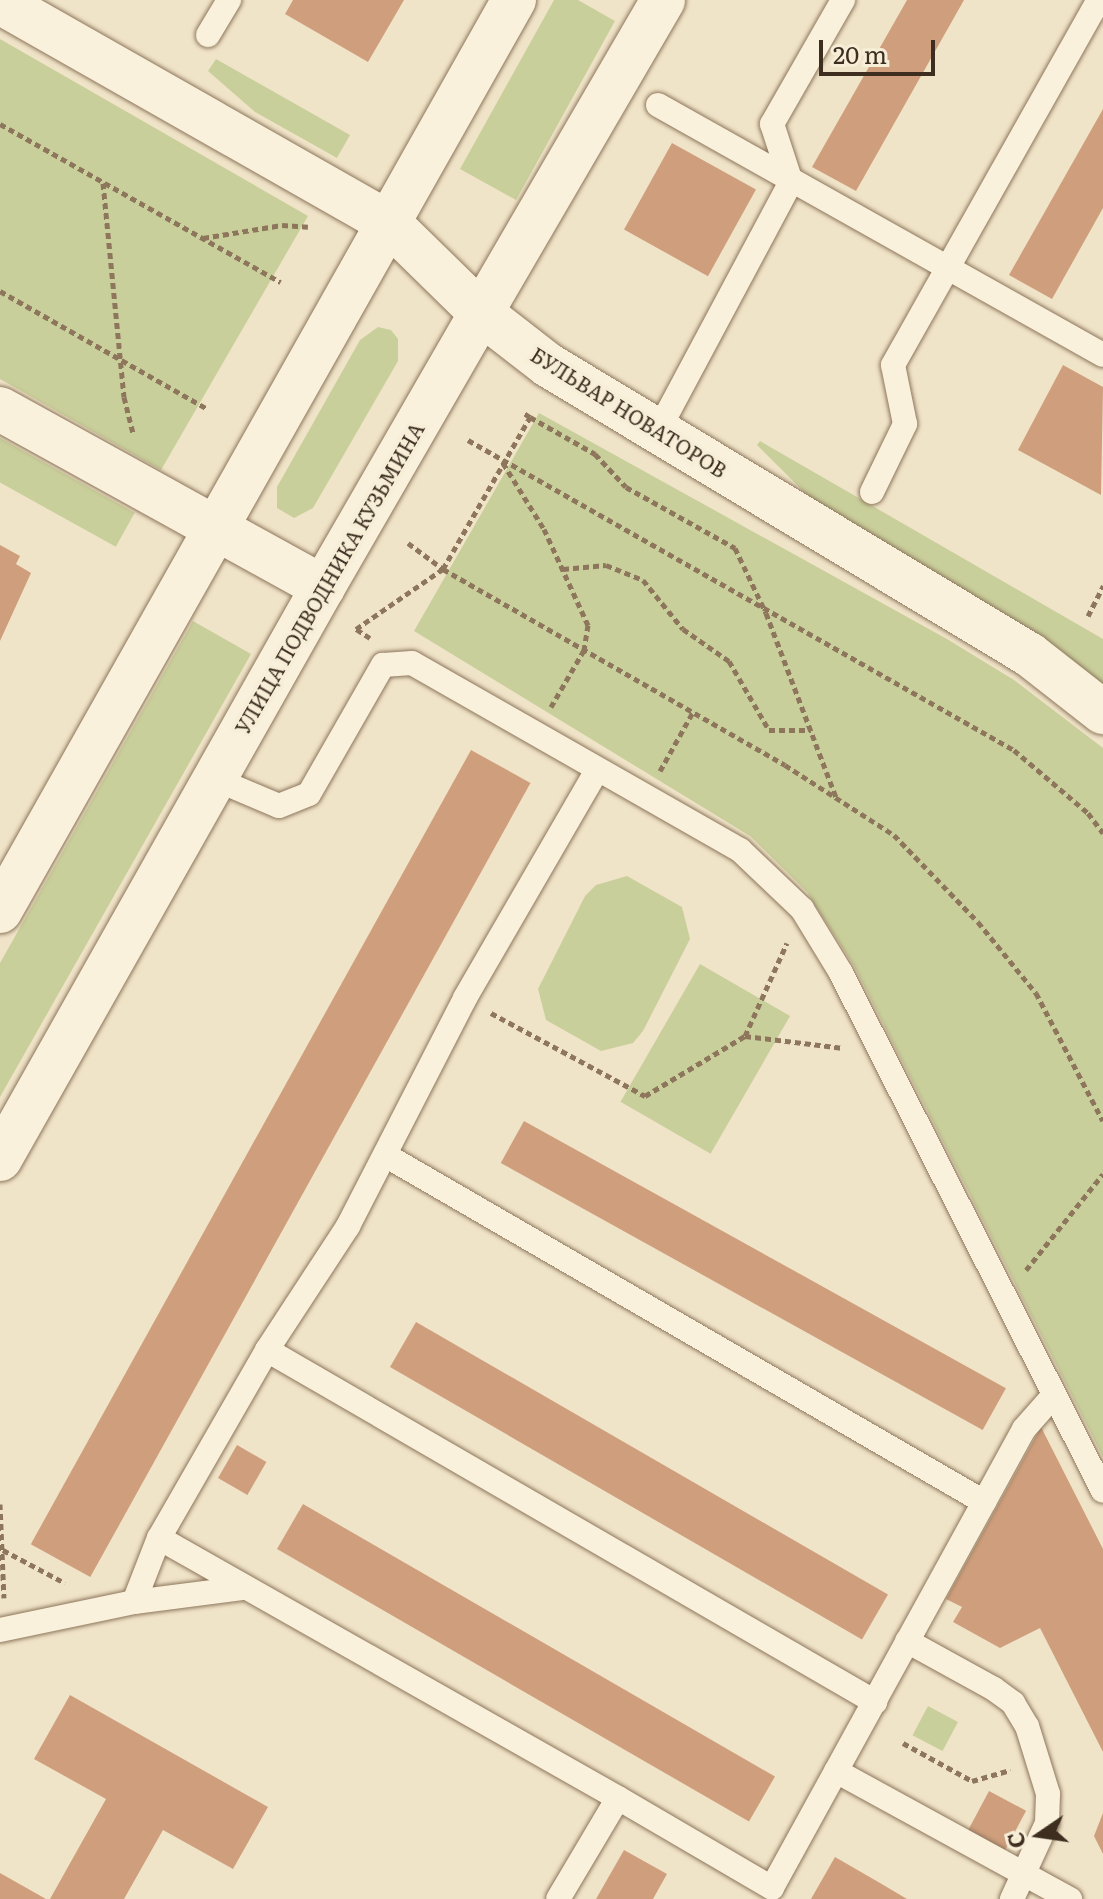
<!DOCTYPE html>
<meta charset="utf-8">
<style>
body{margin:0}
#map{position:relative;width:1103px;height:1899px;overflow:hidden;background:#f0e4c8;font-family:Literata,serif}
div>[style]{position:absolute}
.green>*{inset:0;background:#c9cf9b;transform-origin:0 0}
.building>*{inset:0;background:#cf9f7d;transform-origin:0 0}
.path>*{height:5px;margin-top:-2.5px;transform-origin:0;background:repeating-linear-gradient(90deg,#8d765c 0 6px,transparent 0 10px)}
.roads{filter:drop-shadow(0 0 2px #8d765c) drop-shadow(0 0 2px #8d765c)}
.service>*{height:24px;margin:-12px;padding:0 12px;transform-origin:12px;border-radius:12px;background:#faf1dc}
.minor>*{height:44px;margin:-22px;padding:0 22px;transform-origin:22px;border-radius:22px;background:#faf1dc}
.tertiary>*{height:44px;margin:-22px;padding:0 22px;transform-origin:22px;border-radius:22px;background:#faf1dc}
span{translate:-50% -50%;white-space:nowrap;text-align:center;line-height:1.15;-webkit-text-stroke:7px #f7eed8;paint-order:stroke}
.street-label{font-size:20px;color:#3d2e20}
.north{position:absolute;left:999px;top:1795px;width:80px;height:80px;-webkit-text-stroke:6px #f7eed8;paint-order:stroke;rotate:257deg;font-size:22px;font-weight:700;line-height:32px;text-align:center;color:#3d2e20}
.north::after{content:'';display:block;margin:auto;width:28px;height:36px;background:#3d2e20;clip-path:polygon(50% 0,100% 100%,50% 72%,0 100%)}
.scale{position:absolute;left:819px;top:40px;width:116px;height:36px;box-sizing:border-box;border:4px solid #3d2e20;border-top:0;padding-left:10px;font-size:24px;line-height:28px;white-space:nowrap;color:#3d2e20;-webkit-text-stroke:6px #f7eed8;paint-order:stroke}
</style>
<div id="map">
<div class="green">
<i style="clip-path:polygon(554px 0,578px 0,615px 21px,516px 200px,460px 169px)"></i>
<i style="clip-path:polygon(0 39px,308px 216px,161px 470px,0 379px)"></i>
<i style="clip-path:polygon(216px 59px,350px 135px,337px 158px,255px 112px,208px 71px)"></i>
<i style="clip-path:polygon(378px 327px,391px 330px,398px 339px,398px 361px,313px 508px,294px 518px,277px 508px,277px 487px,360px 340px)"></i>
<i style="clip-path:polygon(539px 413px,947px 639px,1014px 680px,1103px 748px,1103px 1457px,854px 966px,807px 892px,750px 836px,414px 631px)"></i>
<i style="left:0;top:438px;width:154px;height:39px;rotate:29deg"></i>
<i style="clip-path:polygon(760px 441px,1103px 639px,1103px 684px,828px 516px,757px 445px)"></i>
<i style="clip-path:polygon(193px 621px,251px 654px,0 1097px,0 963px)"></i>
<i style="clip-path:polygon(627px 876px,682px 907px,690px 939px,643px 1031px,633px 1043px,601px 1051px,546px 1020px,538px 989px,585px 896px,596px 885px)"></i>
<i style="left:700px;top:964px;width:104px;height:159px;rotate:30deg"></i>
<i style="left:928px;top:1706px;width:34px;height:33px;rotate:28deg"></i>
</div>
<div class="building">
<i style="clip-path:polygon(293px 0,404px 0,368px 62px,285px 14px)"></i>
<i style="clip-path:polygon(907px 0,964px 0,856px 191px,812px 167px)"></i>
<i style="clip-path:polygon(1103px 109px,1103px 208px,1052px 299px,1009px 275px)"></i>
<i style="left:672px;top:143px;width:96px;height:99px;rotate:29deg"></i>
<i style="clip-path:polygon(1063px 365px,1103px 387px,1101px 495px,1018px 450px)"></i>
<i style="clip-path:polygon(0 545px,20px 556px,16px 564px,31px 573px,0 641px)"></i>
<i style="left:471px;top:750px;width:68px;height:908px;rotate:29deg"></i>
<i style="left:524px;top:1121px;width:551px;height:48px;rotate:29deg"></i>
<i style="left:416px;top:1322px;width:545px;height:52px;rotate:30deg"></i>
<i style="clip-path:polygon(1041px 1427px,1103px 1549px,1103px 1752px,1040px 1628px,1000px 1648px,953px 1622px,962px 1607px,946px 1599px)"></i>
<i style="left:237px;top:1445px;width:34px;height:38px;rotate:30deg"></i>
<i style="left:303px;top:1504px;width:545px;height:52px;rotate:30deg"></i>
<i style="clip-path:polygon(70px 1695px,268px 1807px,233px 1869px,163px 1830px,124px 1899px,50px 1899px,106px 1799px,34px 1759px)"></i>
<i style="left:989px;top:1791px;width:42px;height:46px;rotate:28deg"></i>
<i style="clip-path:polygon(1103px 1813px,1103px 1854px,1094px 1836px)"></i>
<i style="clip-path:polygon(624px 1850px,667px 1874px,653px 1899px,596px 1899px)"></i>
<i style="clip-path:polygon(835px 1857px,880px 1883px,907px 1899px,811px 1899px)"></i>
<i style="clip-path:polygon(0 1873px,46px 1899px,0 1899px)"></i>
</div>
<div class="path">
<i style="left:0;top:124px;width:322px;rotate:29.4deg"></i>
<i style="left:103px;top:183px;width:215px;rotate:84.4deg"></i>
<i style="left:124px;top:397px;width:38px;rotate:76deg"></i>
<i style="left:203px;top:238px;width:80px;rotate:-9.3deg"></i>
<i style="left:282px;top:225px;width:26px;rotate:4deg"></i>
<i style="left:0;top:291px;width:237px;rotate:29.6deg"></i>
<i style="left:530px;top:417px;width:75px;rotate:29.6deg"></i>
<i style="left:595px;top:454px;width:45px;rotate:46.8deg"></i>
<i style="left:626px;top:487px;width:125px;rotate:29.2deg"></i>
<i style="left:735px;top:548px;width:72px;rotate:64.5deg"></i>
<i style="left:766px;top:613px;width:197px;rotate:69.2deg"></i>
<i style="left:468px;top:440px;width:628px;rotate:29.59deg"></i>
<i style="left:1014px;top:750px;width:97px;rotate:40.4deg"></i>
<i style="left:1088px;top:813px;width:25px;rotate:53deg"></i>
<i style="left:503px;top:463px;width:78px;rotate:58.2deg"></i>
<i style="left:544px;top:529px;width:106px;rotate:65.4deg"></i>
<i style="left:588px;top:625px;width:25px;rotate:99deg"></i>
<i style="left:584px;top:650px;width:66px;rotate:120.1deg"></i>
<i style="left:408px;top:543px;width:44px;rotate:36.6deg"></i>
<i style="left:443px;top:569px;width:394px;rotate:29.8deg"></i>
<i style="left:785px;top:765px;width:130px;rotate:32.7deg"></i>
<i style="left:894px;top:835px;width:121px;rotate:46deg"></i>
<i style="left:978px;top:922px;width:92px;rotate:50.8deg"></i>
<i style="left:1036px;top:993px;width:144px;rotate:62.4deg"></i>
<i style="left:563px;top:569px;width:43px;rotate:-5.3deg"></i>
<i style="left:606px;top:565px;width:40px;rotate:22deg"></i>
<i style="left:643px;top:580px;width:63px;rotate:50.8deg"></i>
<i style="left:683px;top:629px;width:56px;rotate:34.8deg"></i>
<i style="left:729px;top:661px;width:80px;rotate:59.9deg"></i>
<i style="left:769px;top:730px;width:42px"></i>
<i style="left:1088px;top:616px;width:34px;rotate:-63deg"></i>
<i style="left:370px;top:638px;width:17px;rotate:-147deg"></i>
<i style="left:356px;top:629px;width:106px;rotate:-34.6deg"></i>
<i style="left:443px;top:569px;width:175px;rotate:-60.2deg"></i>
<i style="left:530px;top:417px;width:9px;rotate:-148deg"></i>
<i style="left:660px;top:771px;width:68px;rotate:-60.8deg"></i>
<i style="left:491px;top:1013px;width:175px;rotate:28.3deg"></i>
<i style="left:645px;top:1096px;width:117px;rotate:-31deg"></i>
<i style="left:745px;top:1036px;width:99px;rotate:7deg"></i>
<i style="left:745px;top:1036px;width:102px;rotate:-65.7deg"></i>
<i style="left:1026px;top:1270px;width:123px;rotate:-51.3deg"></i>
<i style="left:0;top:1504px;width:94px;rotate:87.6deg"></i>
<i style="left:3px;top:1550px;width:70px;rotate:28deg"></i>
<i style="left:903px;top:1743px;width:79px;rotate:28.8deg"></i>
<i style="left:972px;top:1781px;width:40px;rotate:-16deg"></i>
</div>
<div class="roads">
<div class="service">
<i style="left:208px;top:35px;width:41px;rotate:-59deg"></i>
<i style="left:658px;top:105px;width:510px;rotate:29.33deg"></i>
<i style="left:659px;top:429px;width:280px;rotate:-61.9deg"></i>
<i style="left:791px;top:182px;width:61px;rotate:-108.1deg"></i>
<i style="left:772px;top:124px;width:143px;rotate:-60.2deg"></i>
<i style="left:872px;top:492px;width:76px;rotate:-64.1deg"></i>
<i style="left:905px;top:424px;width:60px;rotate:-101.5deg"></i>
<i style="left:893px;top:365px;width:419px;rotate:-60.6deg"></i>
<i style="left:215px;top:779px;width:69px;rotate:22.9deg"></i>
<i style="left:279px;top:806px;width:32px;rotate:-22deg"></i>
<i style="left:309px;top:794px;width:149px;rotate:-60.2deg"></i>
<i style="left:383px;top:665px;width:29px;rotate:-4deg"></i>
<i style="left:412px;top:663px;width:378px;rotate:29.7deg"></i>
<i style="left:740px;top:850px;width:86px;rotate:43.6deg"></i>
<i style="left:802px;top:909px;width:75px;rotate:58.6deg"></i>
<i style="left:841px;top:973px;width:580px;rotate:63.17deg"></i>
<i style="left:385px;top:1155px;width:692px;rotate:30.08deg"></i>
<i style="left:984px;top:1502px;width:440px;rotate:118.8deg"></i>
<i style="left:772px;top:1888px;width:178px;rotate:-149.7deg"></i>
<i style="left:618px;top:1798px;width:117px;rotate:120.7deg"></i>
<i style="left:267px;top:1350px;width:703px;rotate:30.07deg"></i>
<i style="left:984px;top:1502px;width:83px;rotate:-61.3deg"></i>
<i style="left:1024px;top:1429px;width:45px;rotate:-48.6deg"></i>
<i style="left:159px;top:1538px;width:528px;rotate:29.53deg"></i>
<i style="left:134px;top:1602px;width:69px;rotate:-68.7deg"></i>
<i style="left:159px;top:1538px;width:217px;rotate:-60.1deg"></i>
<i style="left:267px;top:1350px;width:148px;rotate:-56.8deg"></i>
<i style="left:348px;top:1226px;width:256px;rotate:-62.8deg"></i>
<i style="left:465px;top:998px;width:263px;rotate:-59.9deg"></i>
<i style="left:0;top:1630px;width:137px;rotate:-11.8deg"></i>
<i style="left:134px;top:1602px;width:111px;rotate:-7.3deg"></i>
<i style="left:907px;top:1641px;width:99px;rotate:28.9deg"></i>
<i style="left:994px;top:1689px;width:24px;rotate:36deg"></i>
<i style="left:1013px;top:1703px;width:27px;rotate:59deg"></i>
<i style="left:1027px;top:1726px;width:71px;rotate:72.8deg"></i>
<i style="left:1048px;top:1794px;width:29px;rotate:92deg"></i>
<i style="left:1047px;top:1823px;width:84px;rotate:114.7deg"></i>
<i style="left:836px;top:1771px;width:267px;rotate:28.7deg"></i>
</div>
<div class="minor">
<i style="left:481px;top:313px;width:362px;rotate:-59.8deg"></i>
<i style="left:0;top:911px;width:1046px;rotate:-60.57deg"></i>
<i style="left:0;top:1159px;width:657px;rotate:-60.55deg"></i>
</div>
<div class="tertiary">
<i style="left:0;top:2px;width:447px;rotate:29.6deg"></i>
<i style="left:389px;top:223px;width:129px;rotate:44.4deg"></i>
<i style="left:481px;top:313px;width:85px;rotate:37.8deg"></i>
<i style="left:548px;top:365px;width:563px;rotate:31.03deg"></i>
<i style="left:1030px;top:655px;width:93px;rotate:38deg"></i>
<i style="left:0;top:409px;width:369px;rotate:28.9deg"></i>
<i style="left:323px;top:587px;width:316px;rotate:-60deg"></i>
</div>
</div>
<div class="street-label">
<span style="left:629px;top:412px;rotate:32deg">БУЛЬВАР НОВАТОРОВ</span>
<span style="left:329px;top:578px;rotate:-60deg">УЛИЦА ПОДВОДНИКА КУЗЬМИНА</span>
</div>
<div class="north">С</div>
<div class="scale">20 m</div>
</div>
